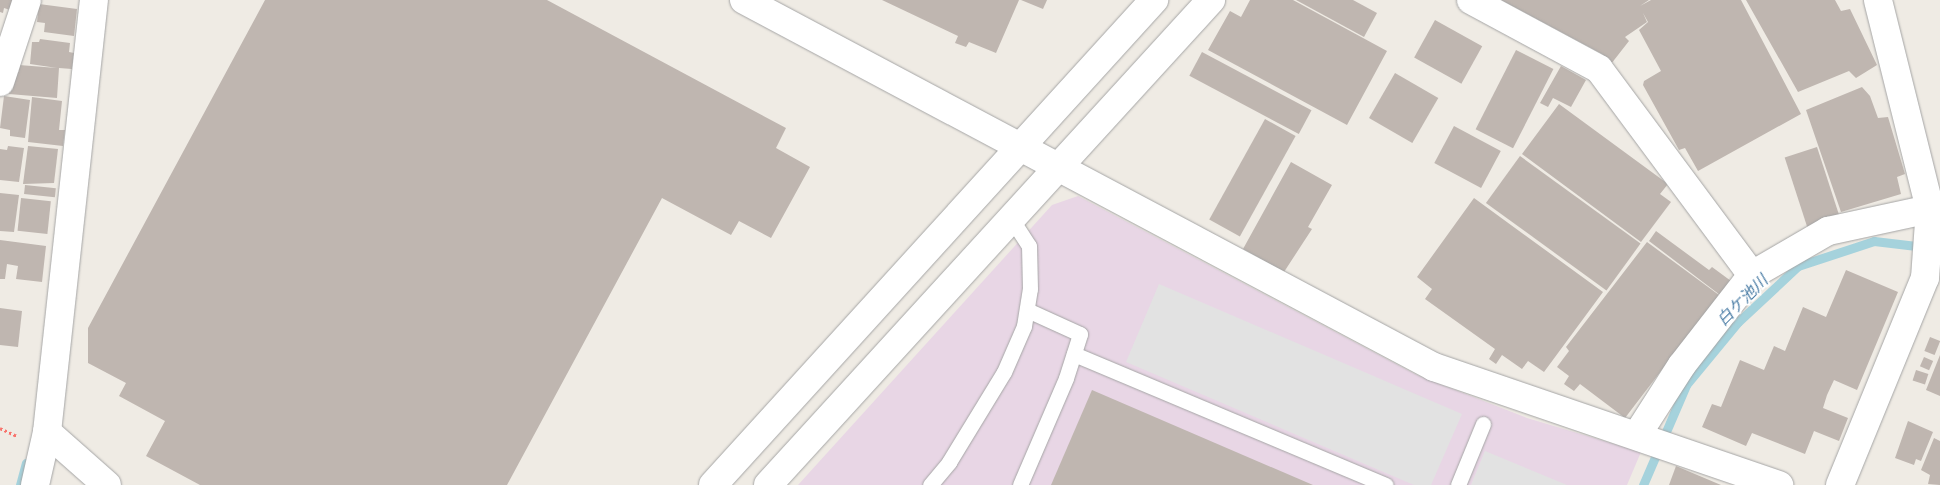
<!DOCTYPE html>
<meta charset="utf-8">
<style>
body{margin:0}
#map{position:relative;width:1940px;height:485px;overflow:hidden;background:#efebe4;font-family:"Noto Sans","Noto Sans JP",sans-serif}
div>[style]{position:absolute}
.industrial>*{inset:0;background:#e8d6e5}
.parking>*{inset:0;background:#e2e2e2}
.stream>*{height:9px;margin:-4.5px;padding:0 4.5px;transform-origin:4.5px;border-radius:4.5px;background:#a5d2dc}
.building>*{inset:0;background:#bfb6b0;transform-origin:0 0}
.path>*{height:3px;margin-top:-1.5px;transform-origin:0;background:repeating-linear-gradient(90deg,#f8736c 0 2.5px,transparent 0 5px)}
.roads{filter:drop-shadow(0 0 1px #a5a5a5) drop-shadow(0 0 1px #a5a5a5)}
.service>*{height:15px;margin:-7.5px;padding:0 7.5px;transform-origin:7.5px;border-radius:7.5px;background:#fff}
.minor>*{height:28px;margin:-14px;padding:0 14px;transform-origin:14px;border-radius:14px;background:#fff}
span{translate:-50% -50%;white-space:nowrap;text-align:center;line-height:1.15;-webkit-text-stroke:4px #fff;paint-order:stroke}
.water-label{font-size:16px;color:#487ba4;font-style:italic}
</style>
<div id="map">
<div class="industrial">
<i style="clip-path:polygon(1078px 196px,1417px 375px,1527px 418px,1641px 452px,1627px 485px,798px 485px,1052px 205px)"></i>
</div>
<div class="parking">
<i style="clip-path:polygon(1159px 284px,1462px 414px,1431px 485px,1414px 485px,1126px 362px)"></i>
<i style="clip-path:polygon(1485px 451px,1567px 485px,1471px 485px)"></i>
</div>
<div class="stream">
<i style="left:20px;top:485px;width:23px;rotate:-75deg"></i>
<i style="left:1643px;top:485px;width:109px;rotate:-66.7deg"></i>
<i style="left:1686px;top:385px;width:82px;rotate:-50.5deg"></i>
<i style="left:1738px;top:322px;width:82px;rotate:-43deg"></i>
<i style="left:1798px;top:266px;width:80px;rotate:-18.2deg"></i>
<i style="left:1874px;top:241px;width:51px;rotate:6.7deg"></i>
</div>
<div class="building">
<i style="clip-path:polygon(0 0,16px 0,13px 11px,4px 8px,3px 13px,0 12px)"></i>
<i style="clip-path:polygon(265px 0,547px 0,786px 128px,776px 148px,810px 167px,771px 238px,739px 221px,731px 235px,662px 198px,507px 485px,200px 485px,146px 456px,165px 421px,119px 396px,126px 383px,88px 363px,88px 328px)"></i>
<i style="clip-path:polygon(882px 0,1019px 0,996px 53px,969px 42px,966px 47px,955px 43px,958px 36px)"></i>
<i style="clip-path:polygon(1021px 0,1047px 0,1043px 9px)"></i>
<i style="clip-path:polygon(1250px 0,1293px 0,1387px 51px,1347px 125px,1208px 50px,1230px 11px,1241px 17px)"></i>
<i style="clip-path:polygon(1296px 0,1353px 0,1377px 13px,1364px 37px)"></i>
<i style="clip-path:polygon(1501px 0,1649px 0,1640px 6px,1651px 0,1741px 0,1801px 114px,1698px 171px,1685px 148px,1679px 150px,1643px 85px,1644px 81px,1661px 71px,1639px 30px,1648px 22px,1643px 13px,1647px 22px,1625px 37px,1629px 41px,1611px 64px,1602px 54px)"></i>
<i style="clip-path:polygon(1746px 0,1835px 0,1841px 11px,1850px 9px,1877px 65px,1856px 78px,1849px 71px,1798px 92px)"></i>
<i style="clip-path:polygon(39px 4px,77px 9px,74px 36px,44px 32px,45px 23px,37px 22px)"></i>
<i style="left:1435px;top:20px;width:54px;height:43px;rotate:29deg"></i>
<i style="clip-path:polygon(40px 39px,70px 43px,69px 52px,74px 53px,72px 69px,59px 68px,57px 98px,9px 94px,11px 71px,19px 72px,19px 65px,57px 68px,30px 64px,32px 42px,39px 42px)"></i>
<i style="left:1516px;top:50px;width:42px;height:89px;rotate:27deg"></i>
<i style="left:1202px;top:52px;width:124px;height:27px;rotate:28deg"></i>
<i style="clip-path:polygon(1561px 66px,1586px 80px,1571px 107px,1553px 98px,1548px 107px,1540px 103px)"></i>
<i style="left:1395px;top:73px;width:50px;height:52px;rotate:30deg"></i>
<i style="clip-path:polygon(1862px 87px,1870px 96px,1878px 118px,1888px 117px,1905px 174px,1897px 177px,1901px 194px,1841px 212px,1806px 110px)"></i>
<i style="clip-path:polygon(4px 96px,30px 100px,25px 138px,10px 136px,10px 130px,0 128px)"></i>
<i style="clip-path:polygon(32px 97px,62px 101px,59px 130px,65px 130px,63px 146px,28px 142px)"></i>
<i style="clip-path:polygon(1559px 104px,1668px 184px,1660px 194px,1671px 202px,1641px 242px,1522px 154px)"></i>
<i style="left:1265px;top:119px;width:35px;height:115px;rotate:29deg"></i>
<i style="left:1454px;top:126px;width:53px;height:42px;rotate:28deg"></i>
<i style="clip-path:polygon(8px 146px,24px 148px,19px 182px,0 180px,0 149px,7px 150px)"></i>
<i style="clip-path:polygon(28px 146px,58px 149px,54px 183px,23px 184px)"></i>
<i style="left:1817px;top:147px;width:73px;height:34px;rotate:72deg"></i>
<i style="left:1520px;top:156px;width:149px;height:58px;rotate:36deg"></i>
<i style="clip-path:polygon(1291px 162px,1332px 185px,1308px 227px,1312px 229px,1284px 272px,1243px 249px)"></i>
<i style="left:25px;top:185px;width:31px;height:9px;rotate:6deg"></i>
<i style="clip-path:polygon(0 193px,19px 195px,14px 232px,0 231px)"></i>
<i style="left:21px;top:198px;width:30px;height:33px;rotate:6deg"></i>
<i style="clip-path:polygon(1474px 198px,1603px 292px,1544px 372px,1528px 361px,1522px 369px,1502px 355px,1496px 364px,1489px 359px,1495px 349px,1425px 299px,1432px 289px,1417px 277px)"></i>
<i style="clip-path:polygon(1656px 231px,1709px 270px,1712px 267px,1731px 281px,1720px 295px,1649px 241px)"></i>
<i style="clip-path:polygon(0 240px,46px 246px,42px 282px,16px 279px,18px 266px,7px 264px,5px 279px,0 279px)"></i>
<i style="clip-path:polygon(1647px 242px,1719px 295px,1625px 418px,1580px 384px,1574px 391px,1564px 384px,1569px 376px,1557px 367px,1569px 351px,1566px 347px)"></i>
<i style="clip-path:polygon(1846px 270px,1898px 292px,1857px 390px,1834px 380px,1827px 395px,1823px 408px,1848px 418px,1839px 441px,1814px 431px,1805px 454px,1752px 433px,1746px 446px,1702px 427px,1712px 404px,1721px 407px,1740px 360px,1764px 370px,1774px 346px,1785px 351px,1803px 307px,1826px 317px)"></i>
<i style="clip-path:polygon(0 308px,22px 311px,18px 347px,0 345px)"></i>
<i style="left:1930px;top:337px;width:11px;height:15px;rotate:22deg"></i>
<i style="clip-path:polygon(1940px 355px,1940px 396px,1926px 390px)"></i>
<i style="left:1924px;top:357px;width:10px;height:10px;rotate:24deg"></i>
<i style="left:1916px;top:370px;width:13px;height:11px;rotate:18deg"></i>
<i style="clip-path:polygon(1092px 390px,1313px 485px,1051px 485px)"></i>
<i style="clip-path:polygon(1908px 421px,1933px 432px,1921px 461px,1916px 459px,1914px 465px,1895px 458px)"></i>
<i style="clip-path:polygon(1934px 438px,1940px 441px,1940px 485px,1928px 484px,1930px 475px,1921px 470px)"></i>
<i style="clip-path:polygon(1676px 466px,1721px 485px,1669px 485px)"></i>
</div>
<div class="path">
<i style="left:0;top:428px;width:19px;rotate:25deg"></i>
</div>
<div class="roads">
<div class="service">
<i style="left:1074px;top:354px;width:338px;rotate:22.8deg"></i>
<i style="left:930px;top:485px;width:30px;rotate:-50deg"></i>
<i style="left:949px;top:462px;width:105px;rotate:-58.6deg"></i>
<i style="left:1004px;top:372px;width:50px;rotate:-66.5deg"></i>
<i style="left:1024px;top:326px;width:37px;rotate:-81deg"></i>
<i style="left:1030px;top:289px;width:43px;rotate:-91.3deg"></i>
<i style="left:1029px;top:246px;width:35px;rotate:-123deg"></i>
<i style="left:1020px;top:485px;width:116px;rotate:-66.7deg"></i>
<i style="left:1066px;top:378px;width:46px;rotate:-72.3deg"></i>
<i style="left:1080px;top:334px;width:58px;rotate:-155.6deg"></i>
<i style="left:1458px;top:485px;width:66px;rotate:-67.7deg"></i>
</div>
<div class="minor">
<i style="left:744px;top:0;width:782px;rotate:28.01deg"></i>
<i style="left:1434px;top:367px;width:365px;rotate:18.9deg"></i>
<i style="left:1471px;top:0;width:145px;rotate:28.3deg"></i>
<i style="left:1599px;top:69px;width:257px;rotate:53.4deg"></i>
<i style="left:0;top:82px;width:86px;rotate:-71.8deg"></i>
<i style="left:47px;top:432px;width:80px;rotate:41.5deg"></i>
<i style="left:1637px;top:435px;width:83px;rotate:-57.3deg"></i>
<i style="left:1682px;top:365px;width:114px;rotate:-52.1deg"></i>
<i style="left:1752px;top:275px;width:88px;rotate:-30.1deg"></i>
<i style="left:1828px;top:231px;width:104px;rotate:-12.2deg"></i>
<i style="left:35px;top:485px;width:54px;rotate:-77.2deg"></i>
<i style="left:47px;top:432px;width:435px;rotate:-83.8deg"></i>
<i style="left:713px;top:485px;width:656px;rotate:-47.72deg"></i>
<i style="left:768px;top:485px;width:657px;rotate:-47.59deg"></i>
<i style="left:1840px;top:485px;width:224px;rotate:-67.7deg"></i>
<i style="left:1925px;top:278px;width:69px;rotate:-85.9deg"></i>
<i style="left:1930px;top:209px;width:215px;rotate:-104deg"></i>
</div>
</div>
<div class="water-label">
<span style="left:1742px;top:300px;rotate:-45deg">白ケ池川</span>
</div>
</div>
